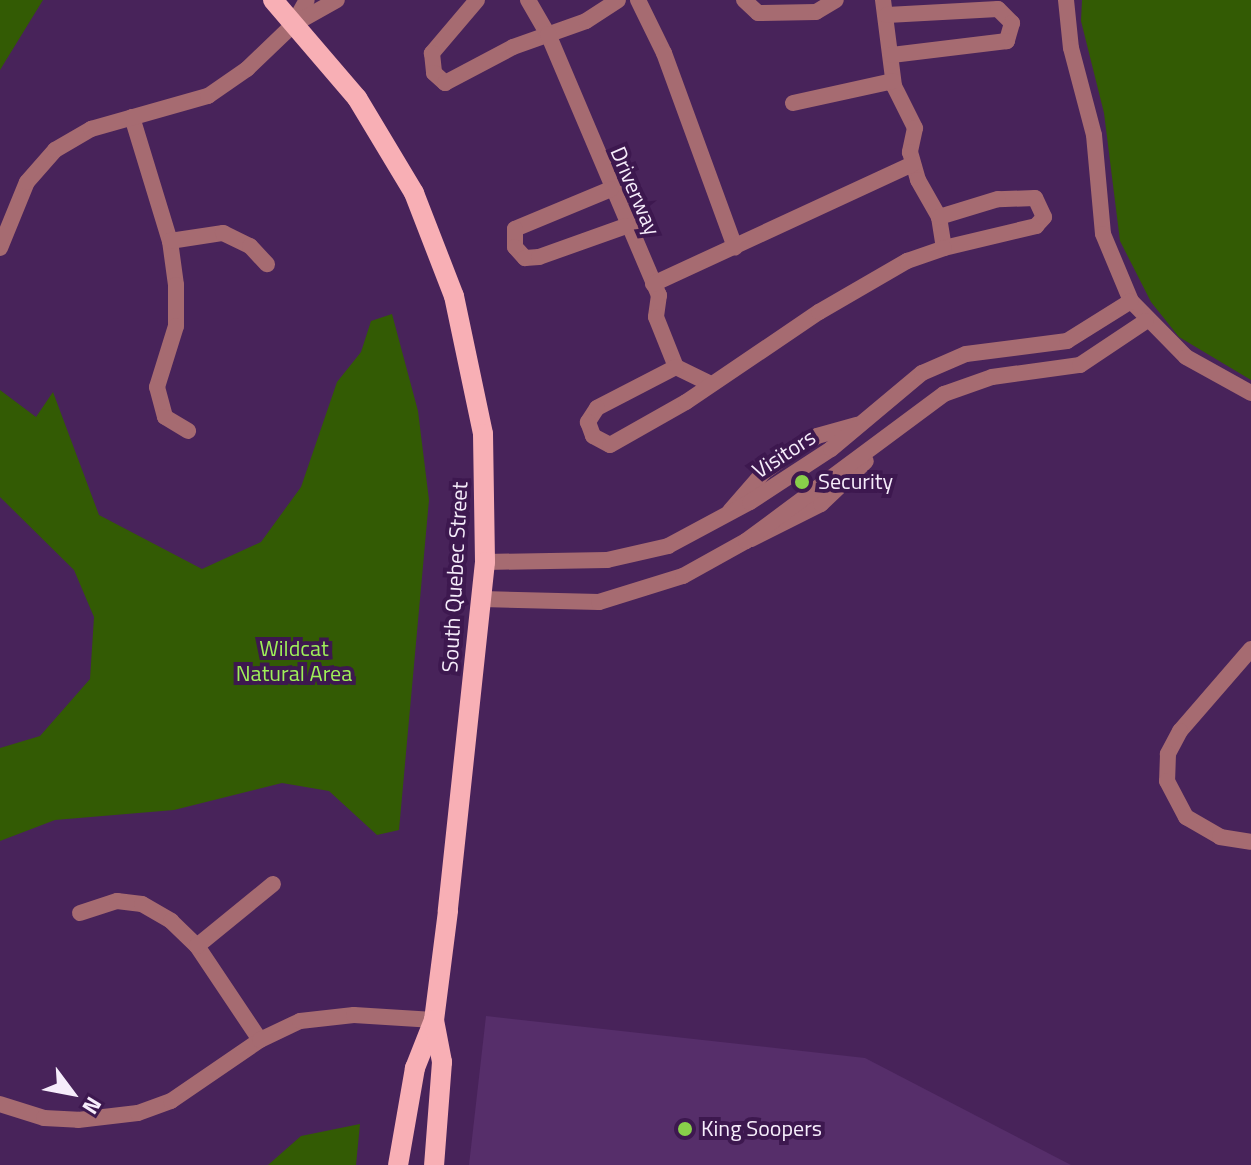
<!DOCTYPE html>
<style>
body{margin:0}
#map{position:relative;width:1251px;height:1165px;overflow:hidden;background:#48235a;font-family:"Titillium Web",sans-serif}
div>[style]{position:absolute}
.built>*{inset:0;background:#562e6a}
.green>*{inset:0;background:#335b04}
.minor>*{height:16px;margin:-8px;padding:0 8px;transform-origin:8px;border-radius:8px;background:#a66b71}
.tertiary>*{height:16px;margin:-8px;padding:0 8px;transform-origin:8px;border-radius:8px;background:#a66b71}
.primary>*{height:20px;margin:-10px;padding:0 10px;transform-origin:10px;border-radius:10px;background:#f8afb5}
.dots>*{width:22px;height:22px;translate:-50% -50%;box-sizing:border-box;border:4px solid #3d184f;border-radius:50%}
span{translate:-50% -50%;white-space:nowrap;text-align:center;line-height:1.15;-webkit-text-stroke:8px #3d184f;paint-order:stroke}
.street-label{font-size:22px;color:#f6edfb}
.poi-label{font-size:22px;color:#f6edfb}
.left{translate:0 -50%;text-align:left}
.park-label{font-size:22px;color:#9ff059}
.north{position:absolute;left:32px;top:1053px;width:80px;height:80px;-webkit-text-stroke:6px #3d184f;paint-order:stroke;rotate:122deg;font-size:22px;font-weight:700;line-height:32px;text-align:center;color:#f6edfb}
.north::after{content:'';display:block;margin:auto;width:28px;height:36px;background:#f6edfb;clip-path:polygon(50% 0,100% 100%,50% 72%,0 100%)}
</style>
<div id="map">
<div class="built">
<i style="clip-path:polygon(486px 1016px,865px 1058px,1071px 1165px,469px 1165px)"></i>
</div>
<div class="green">
<i style="clip-path:polygon(0 0,43px 0,0 70px)"></i>
<i style="clip-path:polygon(1082px 0,1251px 0,1251px 380px,1179px 337px,1151px 302px,1120px 241px,1104px 113px,1081px 21px)"></i>
<i style="clip-path:polygon(392px 314px,418px 411px,429px 500px,399px 830px,377px 835px,329px 791px,282px 783px,174px 810px,55px 820px,0 841px,0 748px,40px 736px,90px 679px,94px 617px,74px 570px,0 497px,0 390px,36px 417px,53px 392px,99px 515px,202px 569px,261px 542px,301px 487px,337px 382px,361px 352px,371px 321px)"></i>
<i style="clip-path:polygon(360px 1124px,356px 1165px,268px 1165px,301px 1136px)"></i>
</div>
<div class="minor">
<i style="left:477px;top:0;width:70px;rotate:130.3deg"></i>
<i style="left:432px;top:53px;width:20px;rotate:84deg"></i>
<i style="left:434px;top:73px;width:15px;rotate:42deg"></i>
<i style="left:445px;top:83px;width:77px;rotate:-27.9deg"></i>
<i style="left:513px;top:47px;width:77px;rotate:-19.6deg"></i>
<i style="left:586px;top:21px;width:38px;rotate:-33deg"></i>
<i style="left:528px;top:0;width:39px;rotate:60deg"></i>
<i style="left:548px;top:34px;width:284px;rotate:67deg"></i>
<i style="left:659px;top:295px;width:22px;rotate:98deg"></i>
<i style="left:656px;top:317px;width:54px;rotate:68.2deg"></i>
<i style="left:676px;top:367px;width:37px;rotate:26deg"></i>
<i style="left:638px;top:0;width:59px;rotate:63.9deg"></i>
<i style="left:664px;top:53px;width:207px;rotate:69.9deg"></i>
<i style="left:744px;top:0;width:19px;rotate:43deg"></i>
<i style="left:758px;top:13px;width:58px;rotate:-1deg"></i>
<i style="left:816px;top:12px;width:23px;rotate:-31deg"></i>
<i style="left:883px;top:0;width:87px;rotate:82.7deg"></i>
<i style="left:894px;top:86px;width:47px;rotate:63.4deg"></i>
<i style="left:915px;top:128px;width:25px;rotate:102deg"></i>
<i style="left:910px;top:152px;width:29px;rotate:74deg"></i>
<i style="left:918px;top:180px;width:43px;rotate:60.4deg"></i>
<i style="left:939px;top:217px;width:31px;rotate:81deg"></i>
<i style="left:944px;top:248px;width:95px;rotate:-13.4deg"></i>
<i style="left:1036px;top:226px;width:12px;rotate:-48deg"></i>
<i style="left:1044px;top:217px;width:21px;rotate:-115deg"></i>
<i style="left:1035px;top:198px;width:37px;rotate:178deg"></i>
<i style="left:998px;top:199px;width:62px;rotate:163deg"></i>
<i style="left:1066px;top:0;width:48px;rotate:84.1deg"></i>
<i style="left:1071px;top:48px;width:90px;rotate:75.2deg"></i>
<i style="left:1094px;top:135px;width:99px;rotate:84.8deg"></i>
<i style="left:1103px;top:234px;width:73px;rotate:67.3deg"></i>
<i style="left:1131px;top:301px;width:78px;rotate:45.5deg"></i>
<i style="left:1186px;top:357px;width:74px;rotate:29deg"></i>
<i style="left:887px;top:15px;width:111px;rotate:-3.1deg"></i>
<i style="left:998px;top:9px;width:20px;rotate:45deg"></i>
<i style="left:1012px;top:23px;width:19px;rotate:106deg"></i>
<i style="left:1007px;top:41px;width:116px;rotate:173.1deg"></i>
<i style="left:793px;top:103px;width:102px;rotate:-12.4deg"></i>
<i style="left:132px;top:117px;width:130px;rotate:73deg"></i>
<i style="left:170px;top:241px;width:44px;rotate:82.2deg"></i>
<i style="left:176px;top:285px;width:41px;rotate:90deg"></i>
<i style="left:176px;top:326px;width:64px;rotate:107.3deg"></i>
<i style="left:157px;top:387px;width:31px;rotate:75deg"></i>
<i style="left:165px;top:417px;width:27px;rotate:31deg"></i>
<i style="left:611px;top:189px;width:104px;rotate:157.4deg"></i>
<i style="left:515px;top:229px;width:18px;rotate:90deg"></i>
<i style="left:515px;top:247px;width:15px;rotate:48deg"></i>
<i style="left:525px;top:258px;width:14px;rotate:-4deg"></i>
<i style="left:539px;top:257px;width:92px;rotate:-19.6deg"></i>
<i style="left:170px;top:241px;width:54px;rotate:-8.6deg"></i>
<i style="left:223px;top:233px;width:30px;rotate:26deg"></i>
<i style="left:250px;top:246px;width:25px;rotate:47deg"></i>
<i style="left:0;top:248px;width:71px;rotate:-67.8deg"></i>
<i style="left:27px;top:182px;width:43px;rotate:-48.8deg"></i>
<i style="left:55px;top:150px;width:42px;rotate:-30.3deg"></i>
<i style="left:91px;top:129px;width:122px;rotate:-15.8deg"></i>
<i style="left:208px;top:96px;width:47px;rotate:-34.7deg"></i>
<i style="left:247px;top:69px;width:65px;rotate:-43.8deg"></i>
<i style="left:653px;top:284px;width:286px;rotate:-24.8deg"></i>
<i style="left:676px;top:367px;width:89px;rotate:152.6deg"></i>
<i style="left:597px;top:408px;width:17px;rotate:123deg"></i>
<i style="left:588px;top:422px;width:15px;rotate:70deg"></i>
<i style="left:593px;top:436px;width:19px;rotate:28deg"></i>
<i style="left:610px;top:445px;width:87px;rotate:-29.5deg"></i>
<i style="left:686px;top:402px;width:161px;rotate:-34.1deg"></i>
<i style="left:819px;top:312px;width:102px;rotate:-30.1deg"></i>
<i style="left:907px;top:261px;width:39px;rotate:-19deg"></i>
<i style="left:730px;top:511px;width:52px;rotate:-48.9deg"></i>
<i style="left:764px;top:472px;width:36px;rotate:-36deg"></i>
<i style="left:793px;top:451px;width:28px;rotate:-32deg"></i>
<i style="left:817px;top:436px;width:41px;rotate:-15.8deg"></i>
<i style="left:751px;top:539px;width:78px;rotate:-26.6deg"></i>
<i style="left:821px;top:504px;width:62px;rotate:-43.7deg"></i>
<i style="left:485px;top:562px;width:122px;rotate:-0.9deg"></i>
<i style="left:607px;top:560px;width:63px;rotate:-12.9deg"></i>
<i style="left:668px;top:546px;width:93px;rotate:-28.2deg"></i>
<i style="left:750px;top:502px;width:97px;rotate:-33.2deg"></i>
<i style="left:831px;top:449px;width:119px;rotate:-39.9deg"></i>
<i style="left:922px;top:373px;width:48px;rotate:-23.4deg"></i>
<i style="left:966px;top:354px;width:102px;rotate:-7.3deg"></i>
<i style="left:1067px;top:341px;width:75px;rotate:-32deg"></i>
<i style="left:482px;top:599px;width:117px;rotate:1.5deg"></i>
<i style="left:599px;top:602px;width:88px;rotate:-17.2deg"></i>
<i style="left:683px;top:576px;width:72px;rotate:-29.1deg"></i>
<i style="left:746px;top:541px;width:247px;rotate:-36.6deg"></i>
<i style="left:944px;top:394px;width:51px;rotate:-19.5deg"></i>
<i style="left:992px;top:377px;width:89px;rotate:-7.8deg"></i>
<i style="left:1080px;top:365px;width:79px;rotate:-33.7deg"></i>
<i style="left:1251px;top:649px;width:108px;rotate:130.9deg"></i>
<i style="left:1180px;top:731px;width:26px;rotate:118deg"></i>
<i style="left:1168px;top:754px;width:27px;rotate:92deg"></i>
<i style="left:1167px;top:781px;width:41px;rotate:62.2deg"></i>
<i style="left:1186px;top:817px;width:39px;rotate:30deg"></i>
<i style="left:1220px;top:837px;width:31px;rotate:9deg"></i>
<i style="left:80px;top:913px;width:39px;rotate:-18deg"></i>
<i style="left:117px;top:901px;width:25px;rotate:7deg"></i>
<i style="left:142px;top:904px;width:34px;rotate:30deg"></i>
<i style="left:171px;top:921px;width:36px;rotate:44deg"></i>
<i style="left:197px;top:946px;width:113px;rotate:56.2deg"></i>
<i style="left:197px;top:946px;width:98px;rotate:-39.2deg"></i>
<i style="left:0;top:1104px;width:46px;rotate:17.7deg"></i>
<i style="left:44px;top:1118px;width:34px;rotate:3deg"></i>
<i style="left:78px;top:1120px;width:60px;rotate:-6.7deg"></i>
<i style="left:138px;top:1113px;width:35px;rotate:-20deg"></i>
<i style="left:171px;top:1101px;width:108px;rotate:-34.4deg"></i>
<i style="left:260px;top:1040px;width:44px;rotate:-25.4deg"></i>
<i style="left:300px;top:1021px;width:54px;rotate:-6.3deg"></i>
<i style="left:354px;top:1015px;width:80px;rotate:3.6deg"></i>
</div>
<div class="tertiary">
<i style="left:294px;top:23px;width:26px;rotate:-61deg"></i>
<i style="left:294px;top:24px;width:49px;rotate:-29.2deg"></i>
</div>
<div class="primary">
<i style="left:273px;top:0;width:129px;rotate:49.4deg"></i>
<i style="left:357px;top:98px;width:111px;rotate:59deg"></i>
<i style="left:414px;top:193px;width:110px;rotate:68.8deg"></i>
<i style="left:454px;top:296px;width:141px;rotate:78.1deg"></i>
<i style="left:483px;top:434px;width:128px;rotate:89.1deg"></i>
<i style="left:485px;top:562px;width:351px;rotate:96.1deg"></i>
<i style="left:448px;top:911px;width:110px;rotate:97.3deg"></i>
<i style="left:434px;top:1020px;width:52px;rotate:111.6deg"></i>
<i style="left:415px;top:1068px;width:98px;rotate:99.9deg"></i>
<i style="left:434px;top:1020px;width:43px;rotate:79.2deg"></i>
<i style="left:442px;top:1062px;width:103px;rotate:94.4deg"></i>
</div>
<div class="dots">
<i style="left:802px;top:482px;background:#88cf4a"></i>
<i style="left:685px;top:1129px;background:#88cf4a"></i>
</div>
<div class="street-label">
<span style="left:635px;top:191px;rotate:67deg">Driverway</span>
<span style="left:784px;top:454px;rotate:-33deg">Visitors</span>
<span style="left:455px;top:577px;rotate:-87deg">South Quebec Street</span>
</div>
<div class="poi-label">
<span class="left" style="left:818px;top:482px">Security</span>
<span class="left" style="left:701px;top:1129px">King Soopers</span>
</div>
<div class="park-label">
<span style="left:294px;top:661px">Wildcat<br>Natural Area</span>
</div>
<div class="north">N</div>
</div>
